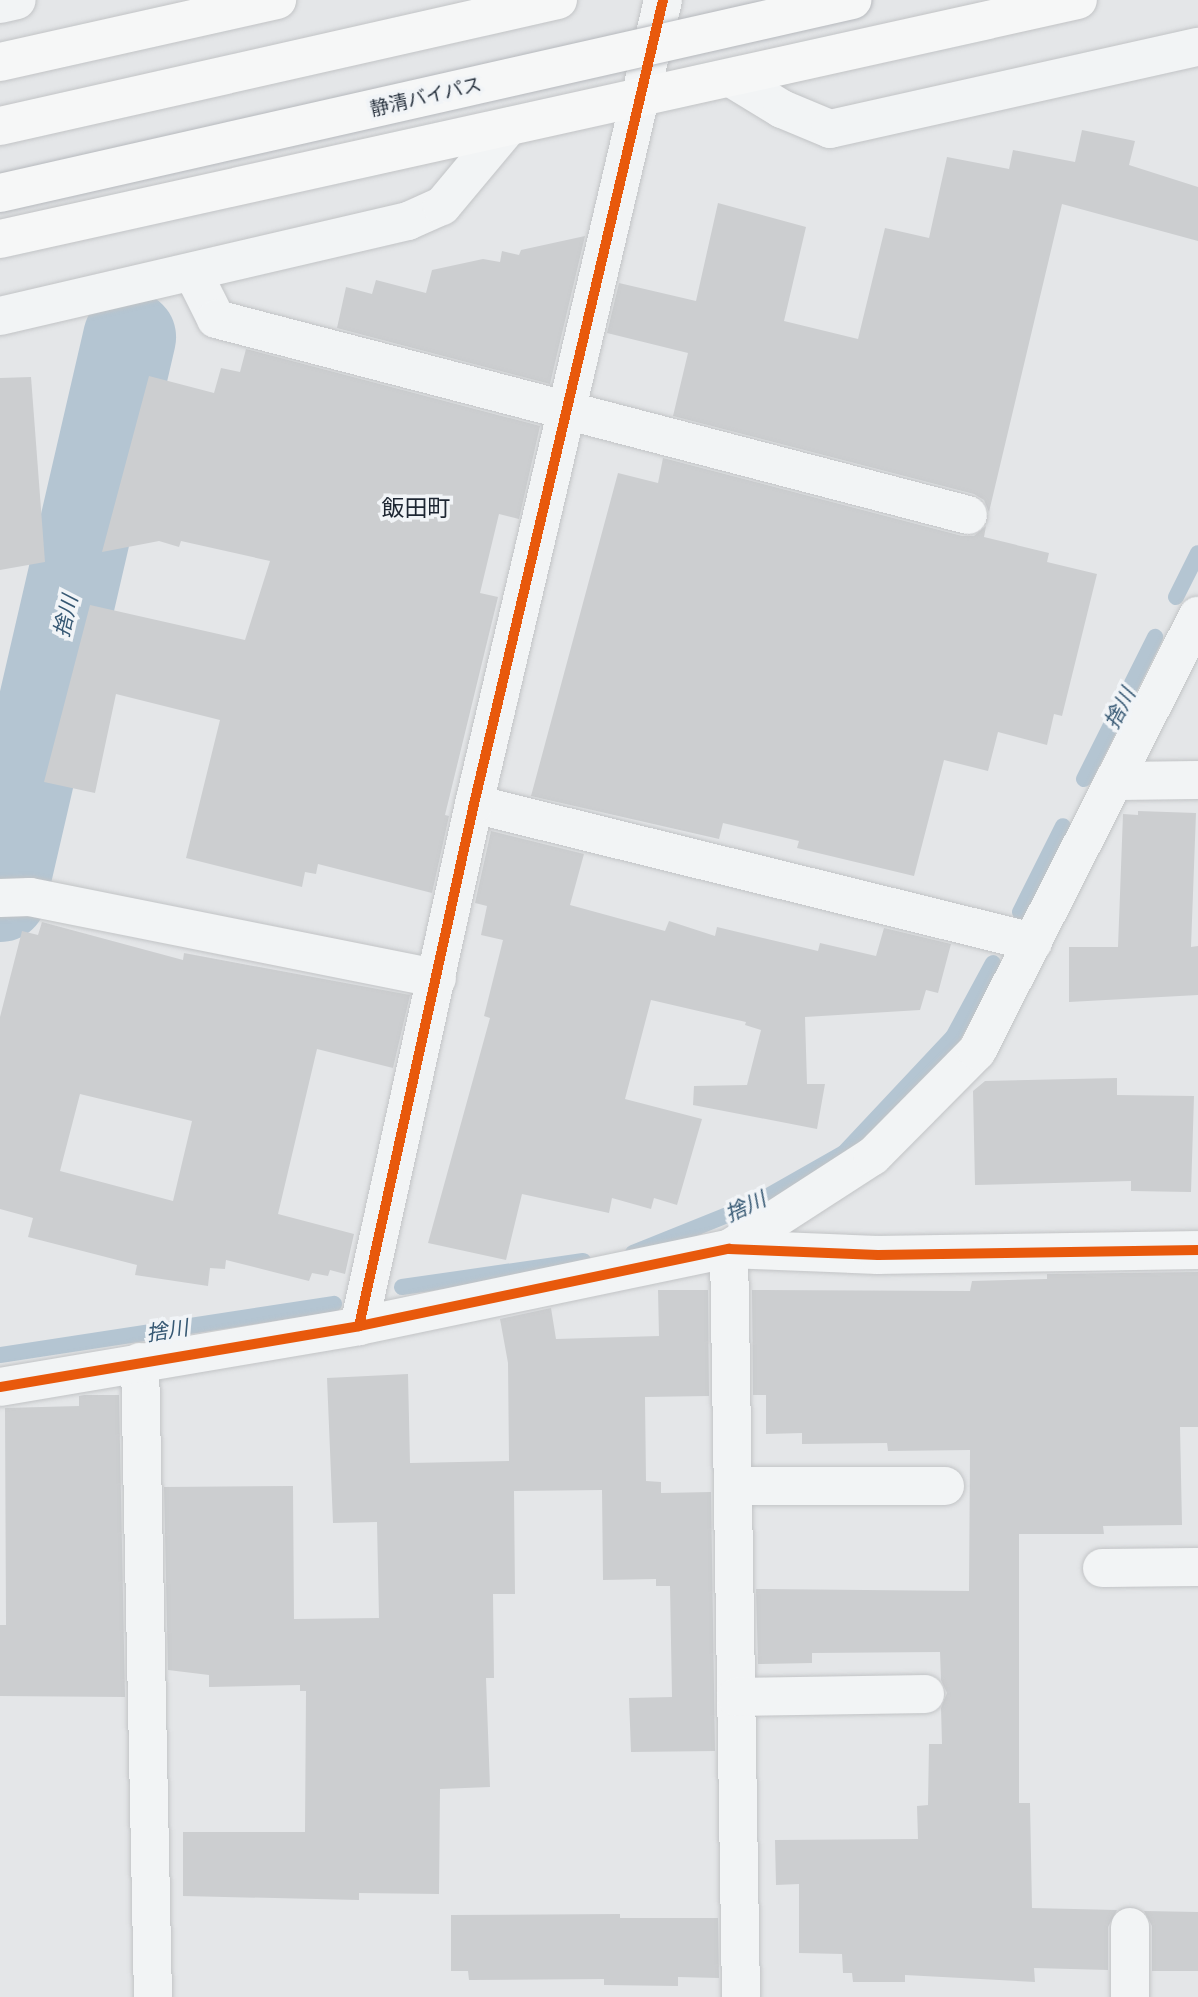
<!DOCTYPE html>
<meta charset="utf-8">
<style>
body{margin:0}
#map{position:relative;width:1198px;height:1997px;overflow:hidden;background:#e4e6e8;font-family:"IBM Plex Sans","Noto Sans JP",sans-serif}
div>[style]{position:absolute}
.stream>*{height:16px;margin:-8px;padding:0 8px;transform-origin:8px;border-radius:8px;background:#b4c5d2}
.river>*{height:93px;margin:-46.5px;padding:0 46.5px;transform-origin:46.5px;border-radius:46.5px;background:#b4c5d2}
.building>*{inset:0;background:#ccced0}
.roads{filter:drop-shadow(0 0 2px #c2c4c6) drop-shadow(0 0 2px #c2c4c6)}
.minor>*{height:38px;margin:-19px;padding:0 19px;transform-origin:19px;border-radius:19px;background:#f2f4f5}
.highway>*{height:38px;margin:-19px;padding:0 19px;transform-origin:19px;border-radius:19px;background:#f6f7f7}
.bridges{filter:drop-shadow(0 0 2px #b6b9bd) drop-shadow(0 0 2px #b6b9bd)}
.highway-bridge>*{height:38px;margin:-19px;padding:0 19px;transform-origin:19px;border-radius:19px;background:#f6f7f7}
.cycleway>*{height:10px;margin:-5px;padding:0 5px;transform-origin:5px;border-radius:5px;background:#e8590c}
span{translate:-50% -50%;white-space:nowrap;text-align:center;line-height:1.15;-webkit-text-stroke:7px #f1f4f7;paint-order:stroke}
.street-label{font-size:19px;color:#2b3541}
.water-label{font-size:21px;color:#365873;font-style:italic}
.quarter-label{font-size:23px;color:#1d2632}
</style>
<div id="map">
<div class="stream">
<i style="left:1176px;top:597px;width:49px;rotate:-63.4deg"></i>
<i style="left:1084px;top:779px;width:159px;rotate:-63.4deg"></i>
<i style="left:1020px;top:912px;width:96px;rotate:-63.4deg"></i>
<i style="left:633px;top:1253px;width:128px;rotate:-22deg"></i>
<i style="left:752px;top:1205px;width:106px;rotate:-29.5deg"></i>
<i style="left:844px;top:1153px;width:159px;rotate:-46.8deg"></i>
<i style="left:953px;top:1037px;width:84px;rotate:-61.6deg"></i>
<i style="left:402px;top:1287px;width:183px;rotate:-8.2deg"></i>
<i style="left:0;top:1355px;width:338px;rotate:-8.7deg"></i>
</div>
<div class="river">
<i style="left:0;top:895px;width:573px;rotate:-76.98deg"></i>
</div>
<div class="building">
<i style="clip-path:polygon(1082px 130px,1135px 141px,1129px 165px,1198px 187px,1198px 241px,1062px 204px,989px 512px,984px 500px,974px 494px,673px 416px,688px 353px,607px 333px,619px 283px,696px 301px,718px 203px,806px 227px,784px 321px,858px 339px,885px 228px,929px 238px,947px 157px,1009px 169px,1013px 150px,1075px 162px)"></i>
<i style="clip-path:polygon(585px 236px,550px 384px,337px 328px,346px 287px,372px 294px,376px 280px,426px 293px,432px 270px,483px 259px,500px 262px,502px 251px,519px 255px,521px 250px)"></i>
<i style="clip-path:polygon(246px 349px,540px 426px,519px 519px,499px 514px,480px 593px,498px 597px,445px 815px,449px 816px,432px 893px,318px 864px,316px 874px,305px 872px,302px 887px,186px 858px,220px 720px,116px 694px,95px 793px,44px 782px,90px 605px,245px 640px,270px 561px,181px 541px,179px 547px,159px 541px,102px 552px,149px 376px,214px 393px,221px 368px,240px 372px)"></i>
<i style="clip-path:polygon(31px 377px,45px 562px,0 570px,0 378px)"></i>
<i style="clip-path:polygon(663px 458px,962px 536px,974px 536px,986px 526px,984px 537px,1049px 553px,1047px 562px,1097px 574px,1062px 716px,1054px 714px,1047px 745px,998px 732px,988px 771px,944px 760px,914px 876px,797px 848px,799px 841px,723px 823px,719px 839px,531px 796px,618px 473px,658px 483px)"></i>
<i style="clip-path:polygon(1138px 811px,1196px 813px,1191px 947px,1198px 946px,1198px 995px,1069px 1002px,1069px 947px,1118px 947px,1123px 814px,1138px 815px)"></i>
<i style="clip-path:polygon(491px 831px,584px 854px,570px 905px,665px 931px,669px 921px,715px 936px,717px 927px,818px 951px,820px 943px,876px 956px,884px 928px,951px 944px,938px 993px,926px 990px,920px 1010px,805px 1017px,807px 1084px,825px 1084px,817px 1129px,693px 1105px,694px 1086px,747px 1085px,761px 1030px,745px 1025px,746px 1022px,651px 1000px,625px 1099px,702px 1119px,677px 1205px,654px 1198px,651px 1209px,612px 1198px,609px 1213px,522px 1194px,506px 1260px,428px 1243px,490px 1018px,484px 1016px,503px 940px,481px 935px,487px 906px,475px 903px)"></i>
<i style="clip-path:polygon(evenodd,42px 922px,183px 960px,184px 953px,410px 995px,393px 1068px,317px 1049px,278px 1214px,354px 1234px,345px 1274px,330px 1270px,328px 1276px,312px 1273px,309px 1281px,226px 1260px,225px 1269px,210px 1268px,208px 1286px,135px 1275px,137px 1265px,28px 1237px,33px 1218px,0 1209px,0 1017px,22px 931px,38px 935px,42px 922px,80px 1094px,192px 1121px,173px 1201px,60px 1171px,80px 1094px)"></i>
<i style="clip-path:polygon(1117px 1078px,1117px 1095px,1194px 1096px,1191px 1192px,1131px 1191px,1131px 1181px,975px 1185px,973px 1091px,985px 1081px)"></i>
<i style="clip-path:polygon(1198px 1272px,1198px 1427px,1180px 1427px,1182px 1525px,1103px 1526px,1104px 1534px,1019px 1534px,1019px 1803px,1030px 1803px,1032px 1908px,1117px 1910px,1108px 1927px,1108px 1970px,1034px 1968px,1035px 1982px,905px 1975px,905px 1982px,853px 1982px,852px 1973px,843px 1973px,842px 1954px,799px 1953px,799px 1884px,776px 1885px,775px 1840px,918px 1839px,917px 1806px,928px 1805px,929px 1744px,942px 1744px,941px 1708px,947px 1693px,941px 1680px,940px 1652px,812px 1653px,812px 1663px,758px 1664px,756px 1589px,969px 1591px,970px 1450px,888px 1451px,887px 1443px,802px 1444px,802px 1433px,766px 1434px,766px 1395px,753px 1395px,752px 1290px,970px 1291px,972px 1281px,1047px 1279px,1047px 1274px)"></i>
<i style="clip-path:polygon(658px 1290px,708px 1290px,709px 1396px,645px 1397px,646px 1481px,661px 1482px,661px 1493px,711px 1492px,715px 1751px,631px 1752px,629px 1698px,672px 1697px,670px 1586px,656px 1586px,656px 1579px,603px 1580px,602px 1490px,514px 1491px,515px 1594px,493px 1594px,494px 1678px,486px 1678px,490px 1787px,440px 1789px,439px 1894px,359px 1893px,359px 1900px,183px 1896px,183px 1832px,305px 1832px,306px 1691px,300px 1691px,300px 1685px,209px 1687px,209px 1675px,168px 1670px,164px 1487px,293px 1486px,294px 1619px,379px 1618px,377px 1522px,333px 1523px,327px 1378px,408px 1374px,410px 1463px,509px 1461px,508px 1363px,500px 1319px,551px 1308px,556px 1339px,659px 1336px)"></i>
<i style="clip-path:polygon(84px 1395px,119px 1395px,125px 1697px,0 1696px,0 1625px,6px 1625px,5px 1408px,79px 1406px,79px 1396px)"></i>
<i style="clip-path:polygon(1144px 1911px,1198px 1912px,1198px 1971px,1152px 1971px,1152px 1926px)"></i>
<i style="clip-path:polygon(620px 1914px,620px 1918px,718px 1918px,719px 1978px,678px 1977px,678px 1986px,604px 1985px,604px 1979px,469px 1980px,468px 1971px,451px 1971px,451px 1915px)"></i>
</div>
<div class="roads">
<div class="minor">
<i style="left:0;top:4px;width:17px;rotate:-13deg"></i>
<i style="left:731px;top:78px;width:60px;rotate:31.3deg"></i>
<i style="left:782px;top:109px;width:52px;rotate:22.6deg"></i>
<i style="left:830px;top:129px;width:377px;rotate:-12.6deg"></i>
<i style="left:193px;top:273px;width:51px;rotate:63.4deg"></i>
<i style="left:216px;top:319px;width:777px;rotate:14.61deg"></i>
<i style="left:0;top:316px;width:419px;rotate:-13.1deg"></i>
<i style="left:408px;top:221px;width:37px;rotate:-24deg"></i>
<i style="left:442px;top:206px;width:103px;rotate:-50.1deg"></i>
<i style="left:1117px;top:781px;width:81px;rotate:-0.7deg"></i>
<i style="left:474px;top:804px;width:576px;rotate:13.87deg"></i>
<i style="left:0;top:898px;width:30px;rotate:-2deg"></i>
<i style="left:30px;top:897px;width:415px;rotate:11.3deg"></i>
<i style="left:729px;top:1249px;width:171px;rotate:-32.9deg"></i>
<i style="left:873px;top:1156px;width:148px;rotate:-45.3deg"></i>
<i style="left:977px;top:1051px;width:488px;rotate:-63.1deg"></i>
<i style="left:729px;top:1249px;width:748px;rotate:89.08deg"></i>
<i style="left:359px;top:1326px;width:535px;rotate:-77.58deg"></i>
<i style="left:474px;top:804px;width:826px;rotate:-76.77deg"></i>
<i style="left:140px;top:1362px;width:635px;rotate:88.83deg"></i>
<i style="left:0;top:1387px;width:364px;rotate:-9.6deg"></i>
<i style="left:359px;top:1326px;width:378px;rotate:-11.8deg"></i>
<i style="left:729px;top:1249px;width:149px;rotate:2.3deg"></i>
<i style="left:878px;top:1255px;width:320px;rotate:-0.9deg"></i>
<i style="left:733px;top:1486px;width:212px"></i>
<i style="left:1102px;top:1568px;width:96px;rotate:-0.6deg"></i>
<i style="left:736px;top:1697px;width:189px;rotate:-0.9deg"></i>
<i style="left:1130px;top:1927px;width:70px;rotate:90deg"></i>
</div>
<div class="highway">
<i style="left:0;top:62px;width:284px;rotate:-12.6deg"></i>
<i style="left:0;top:126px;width:572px;rotate:-12.72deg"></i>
<i style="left:0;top:239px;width:1104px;rotate:-12.5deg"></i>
</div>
</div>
<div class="bridges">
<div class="highway-bridge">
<i style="left:0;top:193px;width:874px;rotate:-12.76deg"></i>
</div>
</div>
<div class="cycleway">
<i style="left:359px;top:1326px;width:535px;rotate:-77.58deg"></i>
<i style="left:474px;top:804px;width:826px;rotate:-76.77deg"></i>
<i style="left:0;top:1387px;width:364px;rotate:-9.6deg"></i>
<i style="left:359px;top:1326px;width:378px;rotate:-11.8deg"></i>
<i style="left:729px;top:1249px;width:149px;rotate:2.3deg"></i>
<i style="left:878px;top:1255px;width:320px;rotate:-0.9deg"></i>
</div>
<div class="street-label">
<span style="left:426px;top:97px;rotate:-13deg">静清バイパス</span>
</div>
<div class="water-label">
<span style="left:65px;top:616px;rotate:-77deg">捨川</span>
<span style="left:1119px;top:708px;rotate:-63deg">捨川</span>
<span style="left:745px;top:1206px;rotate:-25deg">捨川</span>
<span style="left:167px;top:1330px;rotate:-9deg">捨川</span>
</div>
<div class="quarter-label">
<span style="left:416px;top:507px">飯田町</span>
</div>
</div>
